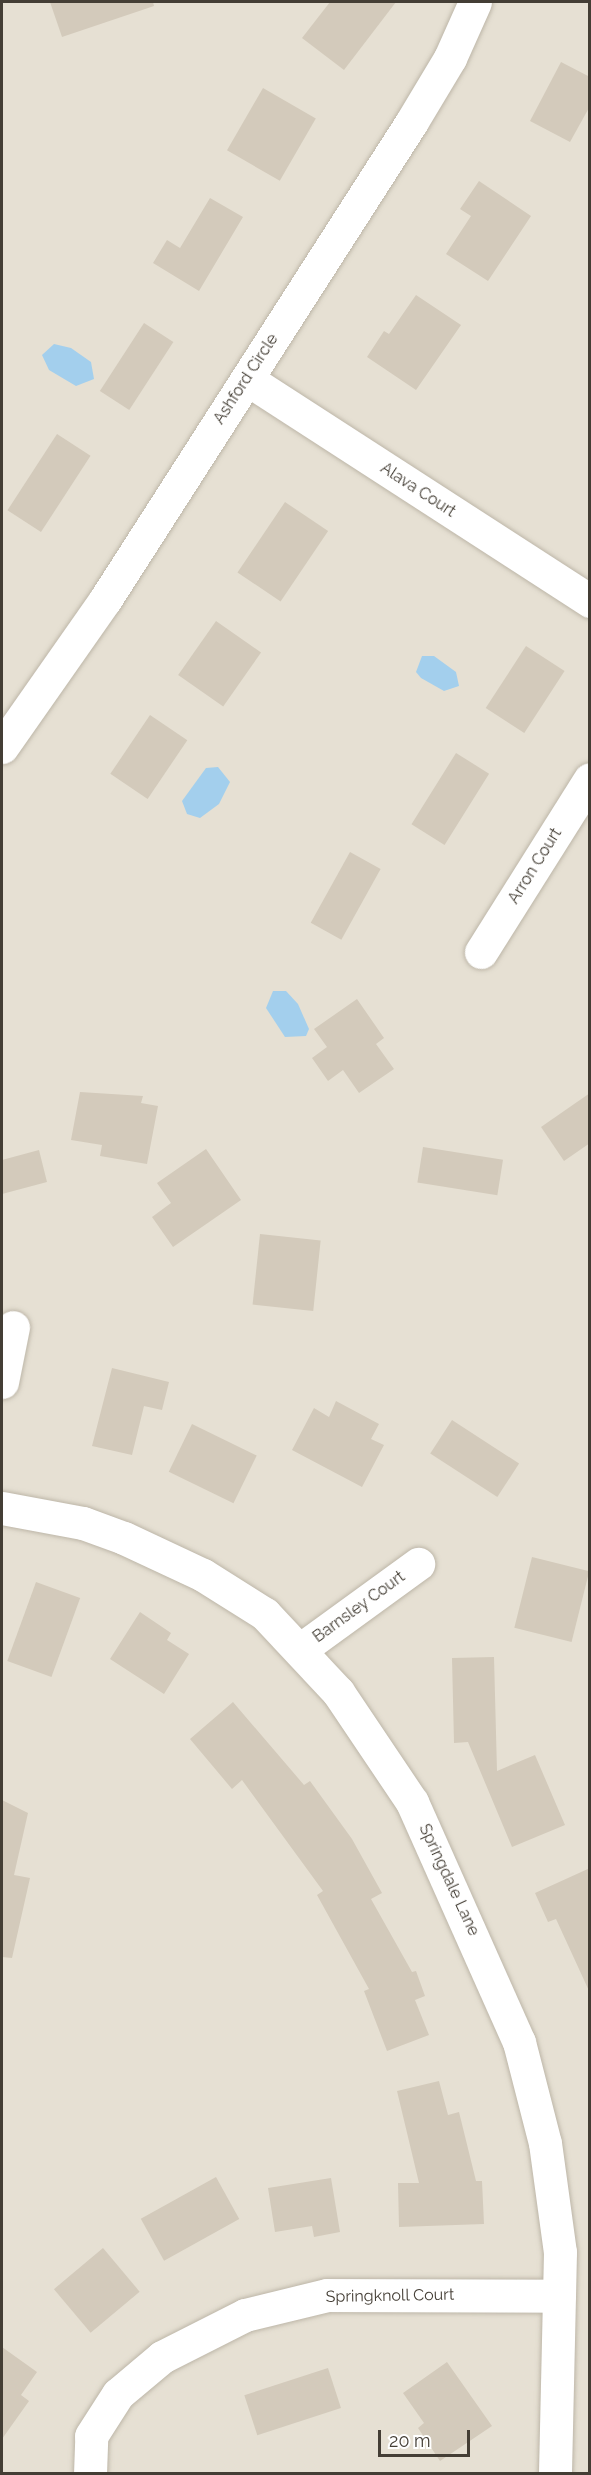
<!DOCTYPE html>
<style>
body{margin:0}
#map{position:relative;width:591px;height:2475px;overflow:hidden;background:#f2eee5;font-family:Raleway,sans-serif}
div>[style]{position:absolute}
.residential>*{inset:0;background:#e6e0d3;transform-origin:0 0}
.water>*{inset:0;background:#a3cfed}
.building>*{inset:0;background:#d3cabb;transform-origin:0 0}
.roads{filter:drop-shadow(0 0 2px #bdb6a8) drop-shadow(0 0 2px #bdb6a8)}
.minor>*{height:33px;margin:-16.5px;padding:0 16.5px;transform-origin:16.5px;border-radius:16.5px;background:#fff}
span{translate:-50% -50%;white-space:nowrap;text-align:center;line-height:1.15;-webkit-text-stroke:6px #fff;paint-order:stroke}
.street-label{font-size:16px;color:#443e35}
.frame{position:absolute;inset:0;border:3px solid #443e35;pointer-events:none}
.scale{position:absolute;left:378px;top:2430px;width:92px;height:27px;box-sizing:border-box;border:3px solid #443e35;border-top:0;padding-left:8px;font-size:18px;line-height:21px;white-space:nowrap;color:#443e35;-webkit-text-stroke:4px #fff;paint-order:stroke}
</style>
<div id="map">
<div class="residential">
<i style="left:2px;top:2px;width:587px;height:2471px"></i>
</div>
<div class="water">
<i style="clip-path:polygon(54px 344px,71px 348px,91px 362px,94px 379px,76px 386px,49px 370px,42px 355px)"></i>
<i style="clip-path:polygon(422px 656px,434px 656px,456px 672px,459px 686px,444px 691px,421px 678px,416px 672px)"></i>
<i style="clip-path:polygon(218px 767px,230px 782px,219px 804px,200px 818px,187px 814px,182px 801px,206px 768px)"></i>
<i style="clip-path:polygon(273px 991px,286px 991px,298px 1004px,309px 1029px,306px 1036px,285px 1037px,266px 1008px)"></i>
</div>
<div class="building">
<i style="clip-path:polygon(50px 2px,153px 2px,154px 6px,62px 37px)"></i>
<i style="clip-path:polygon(330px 2px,396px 2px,344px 70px,302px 38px)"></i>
<i style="clip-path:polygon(561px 62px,590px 77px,590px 106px,570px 142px,530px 121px)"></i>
<i style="left:263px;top:88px;width:61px;height:72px;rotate:30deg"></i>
<i style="clip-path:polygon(479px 181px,531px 216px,488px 281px,446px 254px,471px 216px,460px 209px)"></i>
<i style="clip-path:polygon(210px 198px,243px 217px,199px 291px,153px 263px,167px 240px,180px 248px)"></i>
<i style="clip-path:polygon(416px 295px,461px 325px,416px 390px,367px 357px,384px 331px,389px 334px)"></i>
<i style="left:144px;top:323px;width:35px;height:81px;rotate:33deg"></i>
<i style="left:57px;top:434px;width:40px;height:91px;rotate:33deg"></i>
<i style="left:285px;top:502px;width:52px;height:85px;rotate:34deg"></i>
<i style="left:216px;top:621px;width:55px;height:66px;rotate:35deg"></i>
<i style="left:526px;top:646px;width:46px;height:74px;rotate:33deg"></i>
<i style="left:150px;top:715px;width:45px;height:71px;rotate:34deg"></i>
<i style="left:456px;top:753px;width:39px;height:84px;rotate:32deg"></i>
<i style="left:350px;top:852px;width:35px;height:81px;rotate:29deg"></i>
<i style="clip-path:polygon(357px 999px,384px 1038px,376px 1044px,394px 1069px,359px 1093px,343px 1070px,328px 1081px,312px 1058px,327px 1047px,314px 1029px)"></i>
<i style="clip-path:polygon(80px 1092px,143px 1096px,141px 1103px,158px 1106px,147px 1164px,100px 1156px,102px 1145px,71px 1140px)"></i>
<i style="clip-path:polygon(590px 1093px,590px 1143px,564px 1161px,541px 1127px)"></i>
<i style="left:423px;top:1147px;width:81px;height:36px;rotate:9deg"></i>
<i style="clip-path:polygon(206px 1149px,241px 1200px,173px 1247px,152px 1217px,171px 1203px,157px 1183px)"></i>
<i style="clip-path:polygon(39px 1150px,47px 1182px,2px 1194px,2px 1160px)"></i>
<i style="left:260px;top:1234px;width:61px;height:71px;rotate:6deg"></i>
<i style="clip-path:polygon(112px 1368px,169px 1382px,162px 1410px,144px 1406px,132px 1455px,92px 1446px)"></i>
<i style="clip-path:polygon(336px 1401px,379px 1424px,371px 1439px,384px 1445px,362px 1487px,292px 1450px,314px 1408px,329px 1417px)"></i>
<i style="left:452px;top:1420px;width:80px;height:40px;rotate:33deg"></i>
<i style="left:192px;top:1424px;width:72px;height:53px;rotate:26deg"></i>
<i style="left:532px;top:1557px;width:59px;height:73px;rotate:14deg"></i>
<i style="left:36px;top:1582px;width:47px;height:84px;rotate:20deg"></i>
<i style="clip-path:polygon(140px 1612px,171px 1633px,167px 1640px,189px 1654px,164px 1694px,110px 1659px)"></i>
<i style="clip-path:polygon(494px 1657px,497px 1771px,535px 1755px,565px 1825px,512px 1847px,468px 1742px,454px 1743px,452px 1658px)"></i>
<i style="clip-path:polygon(233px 1702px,304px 1785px,310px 1781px,352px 1839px,382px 1893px,371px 1899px,412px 1972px,416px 1971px,425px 1996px,415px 2000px,429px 2035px,387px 2051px,364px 1991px,369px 1989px,317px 1895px,323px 1891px,242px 1780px,232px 1789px,190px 1739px)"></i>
<i style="clip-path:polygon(2px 1800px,28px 1813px,14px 1875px,30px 1878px,12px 1958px,2px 1957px)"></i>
<i style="clip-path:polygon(590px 1868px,590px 1993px,556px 1919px,548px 1922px,535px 1893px)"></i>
<i style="clip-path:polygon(439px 2081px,448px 2115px,459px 2112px,476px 2181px,482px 2181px,484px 2224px,399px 2227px,398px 2183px,419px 2183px,397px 2091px)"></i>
<i style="left:216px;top:2177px;width:48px;height:86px;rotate:61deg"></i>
<i style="clip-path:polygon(331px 2178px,340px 2232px,314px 2237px,312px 2226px,275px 2232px,268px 2188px)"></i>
<i style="left:103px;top:2248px;width:57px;height:64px;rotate:50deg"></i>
<i style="clip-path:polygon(2px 2347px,37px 2372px,21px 2395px,29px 2401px,2px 2439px)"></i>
<i style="clip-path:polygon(447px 2362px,492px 2426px,440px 2461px,418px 2428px,424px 2423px,403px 2393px)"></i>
<i style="left:328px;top:2368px;width:42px;height:88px;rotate:72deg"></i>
</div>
<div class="roads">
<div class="minor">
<i style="left:247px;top:379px;width:409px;rotate:32.9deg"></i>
<i style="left:2px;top:747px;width:179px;rotate:-55deg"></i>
<i style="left:105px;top:600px;width:567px;rotate:-57.32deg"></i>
<i style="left:411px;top:123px;width:76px;rotate:-59deg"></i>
<i style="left:450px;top:58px;width:61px;rotate:-65.9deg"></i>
<i style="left:481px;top:952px;width:204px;rotate:-57.8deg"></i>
<i style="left:2px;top:1382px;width:56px;rotate:-78.7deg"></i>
<i style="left:2px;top:1508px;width:82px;rotate:10.5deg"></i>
<i style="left:83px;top:1523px;width:44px;rotate:20.1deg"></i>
<i style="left:124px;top:1538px;width:87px;rotate:25.1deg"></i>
<i style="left:203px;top:1575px;width:73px;rotate:32.2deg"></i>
<i style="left:265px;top:1614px;width:107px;rotate:46.9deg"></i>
<i style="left:338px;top:1692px;width:133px;rotate:56.1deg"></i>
<i style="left:412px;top:1802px;width:263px;rotate:66deg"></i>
<i style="left:519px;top:2042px;width:104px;rotate:75.6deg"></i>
<i style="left:545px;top:2143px;width:110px;rotate:82.2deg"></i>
<i style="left:560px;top:2252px;width:222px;rotate:91.3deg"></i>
<i style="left:301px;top:1649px;width:145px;rotate:-36deg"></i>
<i style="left:90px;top:2474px;width:38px;rotate:-88deg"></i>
<i style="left:91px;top:2436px;width:50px;rotate:-57.3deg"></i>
<i style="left:118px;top:2394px;width:57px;rotate:-40.1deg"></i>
<i style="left:162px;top:2357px;width:93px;rotate:-26.8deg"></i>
<i style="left:245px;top:2315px;width:84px;rotate:-13.7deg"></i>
<i style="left:327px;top:2295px;width:232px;rotate:0.2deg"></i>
</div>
</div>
<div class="street-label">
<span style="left:246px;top:379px;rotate:-57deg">Ashford Circle</span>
<span style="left:418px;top:490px;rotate:33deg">Alava Court</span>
<span style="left:535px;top:866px;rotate:-58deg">Arron Court</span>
<span style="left:359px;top:1607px;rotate:-36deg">Barnsley Court</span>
<span style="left:449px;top:1880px;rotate:65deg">Springdale Lane</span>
<span style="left:390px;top:2296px;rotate:-1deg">Springknoll Court</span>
</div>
<div class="frame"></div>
<div class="scale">20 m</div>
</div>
